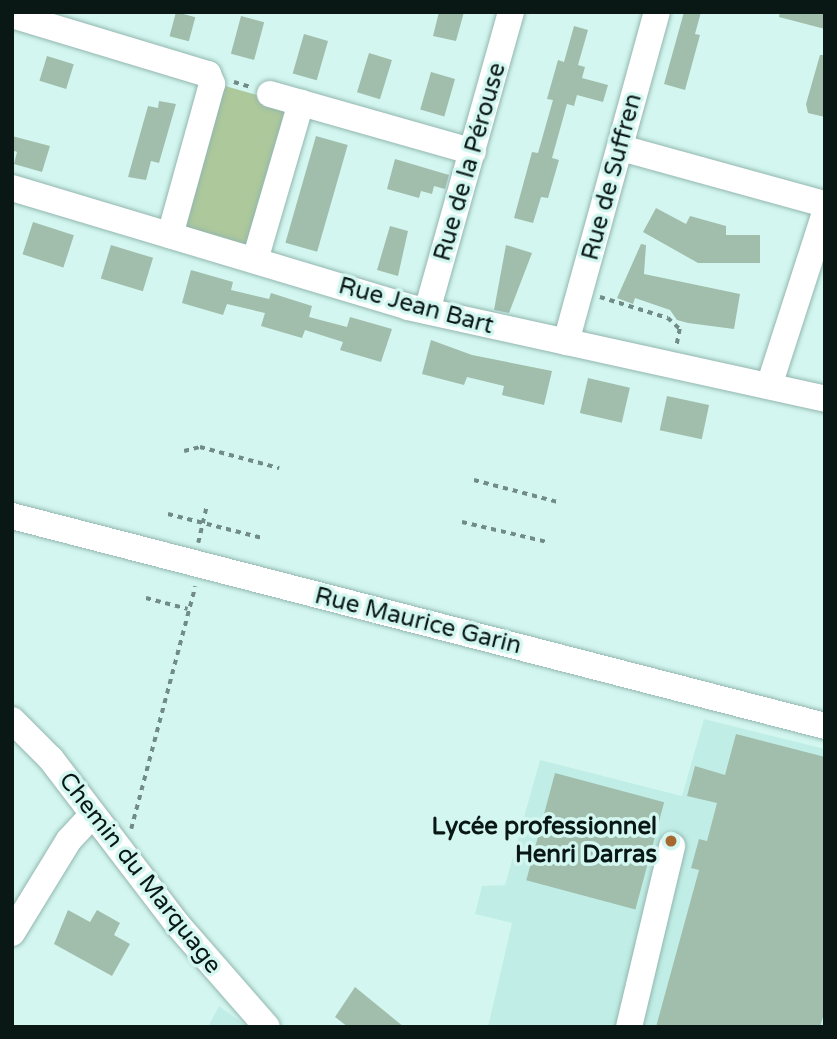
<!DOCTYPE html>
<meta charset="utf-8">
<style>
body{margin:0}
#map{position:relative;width:837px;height:1039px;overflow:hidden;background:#d3f7f0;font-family:"Varela Round",sans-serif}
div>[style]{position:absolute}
.built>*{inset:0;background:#c0eee6}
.green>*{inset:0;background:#adc89b}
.building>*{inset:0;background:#a1bdac;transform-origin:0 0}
.path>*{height:3.5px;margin-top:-1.75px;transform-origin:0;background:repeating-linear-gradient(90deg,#718b86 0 5px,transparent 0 10px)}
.roads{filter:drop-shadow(0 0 2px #93b6af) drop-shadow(0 0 2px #93b6af)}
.minor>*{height:26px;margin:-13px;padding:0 13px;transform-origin:13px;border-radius:13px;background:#fff}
.dots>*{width:19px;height:19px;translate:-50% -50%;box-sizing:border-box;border:4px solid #d3f7f0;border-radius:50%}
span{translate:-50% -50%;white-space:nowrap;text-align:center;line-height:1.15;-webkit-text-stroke:7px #d3f7f0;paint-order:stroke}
.street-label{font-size:24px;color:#091715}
.poi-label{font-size:24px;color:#091715;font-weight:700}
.right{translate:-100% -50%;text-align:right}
.frame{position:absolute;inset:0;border:14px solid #091715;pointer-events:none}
</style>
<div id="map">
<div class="built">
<i style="clip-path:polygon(704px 719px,825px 749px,825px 1027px,488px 1027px,512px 923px,475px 914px,482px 886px,505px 885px,540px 760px,682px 796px)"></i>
<i style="clip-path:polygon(219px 1006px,248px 1027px,208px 1027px)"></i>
</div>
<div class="green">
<i style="clip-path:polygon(225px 86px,288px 104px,255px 244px,244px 249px,185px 232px,179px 223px,217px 93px)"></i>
</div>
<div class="building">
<i style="left:176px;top:12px;width:20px;height:25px;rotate:15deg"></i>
<i style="clip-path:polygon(439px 12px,464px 12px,456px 41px,433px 36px)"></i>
<i style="clip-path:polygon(684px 12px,701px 12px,695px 34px,700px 35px,685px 90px,664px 84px)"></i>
<i style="clip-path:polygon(780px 12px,825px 12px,825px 29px,779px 17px)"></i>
<i style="left:241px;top:16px;width:24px;height:39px;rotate:15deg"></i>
<i style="clip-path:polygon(574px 26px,588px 30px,578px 65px,585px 67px,582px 78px,608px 85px,603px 102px,577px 95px,574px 106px,567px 104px,552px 158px,559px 160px,548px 198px,541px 197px,533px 223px,514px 218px,532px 152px,538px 153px,553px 100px,547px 99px,558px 60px,564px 62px)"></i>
<i style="left:304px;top:34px;width:25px;height:41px;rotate:16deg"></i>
<i style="left:369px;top:53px;width:24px;height:41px;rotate:17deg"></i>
<i style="clip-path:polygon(820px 55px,825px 55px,825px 117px,808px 113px,806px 104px)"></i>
<i style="left:47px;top:56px;width:28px;height:26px;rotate:17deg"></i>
<i style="left:431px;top:72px;width:25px;height:39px;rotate:16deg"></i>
<i style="clip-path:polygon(159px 101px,176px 104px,159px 163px,151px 161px,146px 180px,128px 177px,148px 106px,158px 108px)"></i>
<i style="clip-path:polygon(12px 136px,50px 146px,42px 172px,14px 164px,17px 152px,12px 150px)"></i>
<i style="left:316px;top:136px;width:33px;height:111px;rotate:16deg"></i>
<i style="clip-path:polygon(395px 159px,449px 175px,445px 189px,434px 186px,432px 194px,421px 191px,419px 198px,387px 189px)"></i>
<i style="clip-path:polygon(656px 208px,686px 224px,690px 216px,726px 226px,726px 235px,760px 235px,760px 263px,698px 263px,643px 232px)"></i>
<i style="left:33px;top:222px;width:43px;height:34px;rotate:18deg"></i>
<i style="clip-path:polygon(390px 226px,408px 231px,398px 276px,377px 270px)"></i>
<i style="clip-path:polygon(641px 244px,646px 245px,644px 274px,740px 294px,734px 329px,688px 323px,677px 320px,670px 310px,635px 298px,633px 304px,617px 298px)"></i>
<i style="left:111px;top:245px;width:44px;height:35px;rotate:17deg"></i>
<i style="clip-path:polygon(506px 245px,532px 253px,509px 313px,494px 310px)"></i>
<i style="clip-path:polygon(191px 270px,233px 282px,231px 290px,269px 299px,271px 293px,312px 306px,309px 317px,347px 327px,350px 317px,392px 329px,381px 362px,340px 350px,343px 342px,305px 330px,302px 338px,261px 326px,265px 313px,227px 304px,223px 315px,182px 303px)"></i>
<i style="clip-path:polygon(431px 340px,472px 355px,552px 371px,544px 405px,502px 395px,504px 386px,467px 377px,464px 385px,422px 374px)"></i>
<i style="left:588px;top:378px;width:43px;height:36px;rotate:13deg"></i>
<i style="left:667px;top:396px;width:43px;height:35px;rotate:12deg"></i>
<i style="clip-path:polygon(736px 734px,825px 757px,825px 1010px,820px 1027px,656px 1027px,699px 870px,691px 868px,699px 839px,707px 841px,717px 803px,687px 796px,695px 766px,725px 775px)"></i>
<i style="left:555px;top:773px;width:113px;height:111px;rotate:15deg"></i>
<i style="clip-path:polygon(68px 910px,90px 922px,97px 910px,120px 923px,114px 935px,130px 944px,112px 976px,54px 944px)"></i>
<i style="clip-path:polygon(355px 987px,404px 1027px,348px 1027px,335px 1017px)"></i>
</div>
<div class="path">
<i style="left:234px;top:82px;width:17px;rotate:17deg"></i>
<i style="left:600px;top:297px;width:71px;rotate:17.2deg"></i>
<i style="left:668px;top:318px;width:16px;rotate:43deg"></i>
<i style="left:680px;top:329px;width:16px;rotate:101deg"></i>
<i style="left:184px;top:451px;width:16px;rotate:-14deg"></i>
<i style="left:200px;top:447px;width:82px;rotate:14.9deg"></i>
<i style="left:474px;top:480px;width:87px;rotate:14.7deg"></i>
<i style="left:168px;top:514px;width:97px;rotate:14.3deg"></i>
<i style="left:462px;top:522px;width:87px;rotate:13.2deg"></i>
<i style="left:198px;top:543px;width:39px;rotate:-77deg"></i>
<i style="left:146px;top:598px;width:43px;rotate:14.7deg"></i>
<i style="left:131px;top:829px;width:251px;rotate:-75.2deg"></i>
</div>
<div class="roads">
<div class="minor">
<i style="left:12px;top:15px;width:205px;rotate:16.8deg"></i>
<i style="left:208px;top:74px;width:11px;rotate:68deg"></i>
<i style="left:212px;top:84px;width:157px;rotate:105.5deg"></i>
<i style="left:270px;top:94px;width:211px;rotate:15.9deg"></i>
<i style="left:621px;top:148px;width:212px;rotate:15.4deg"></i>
<i style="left:12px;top:188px;width:413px;rotate:16.7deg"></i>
<i style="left:408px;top:307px;width:427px;rotate:12.4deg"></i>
<i style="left:255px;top:260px;width:164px;rotate:-73.7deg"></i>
<i style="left:427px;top:311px;width:311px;rotate:-74.3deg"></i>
<i style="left:566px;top:342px;width:342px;rotate:-74.6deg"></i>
<i style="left:769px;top:386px;width:182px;rotate:-72.1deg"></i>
<i style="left:12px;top:516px;width:840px;rotate:14.48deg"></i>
<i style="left:12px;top:720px;width:55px;rotate:45deg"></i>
<i style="left:51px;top:759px;width:209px;rotate:52.6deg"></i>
<i style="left:178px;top:925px;width:135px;rotate:48.9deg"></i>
<i style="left:12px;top:933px;width:109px;rotate:-58.5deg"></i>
<i style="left:69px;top:840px;width:35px;rotate:-47deg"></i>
<i style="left:629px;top:1027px;width:186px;rotate:-76.6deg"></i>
</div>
</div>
<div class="dots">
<i style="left:671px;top:841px;background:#a76830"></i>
</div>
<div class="street-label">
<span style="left:470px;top:162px;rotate:-74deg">Rue de la Pérouse</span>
<span style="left:612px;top:177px;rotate:-75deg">Rue de Suffren</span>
<span style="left:416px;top:306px;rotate:15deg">Rue Jean Bart</span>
<span style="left:418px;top:621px;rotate:14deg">Rue Maurice Garin</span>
<span style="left:140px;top:873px;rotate:52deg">Chemin du Marquage</span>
</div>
<div class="poi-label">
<span class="right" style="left:657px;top:841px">Lycée professionnel<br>Henri Darras</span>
</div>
<div class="frame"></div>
</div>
